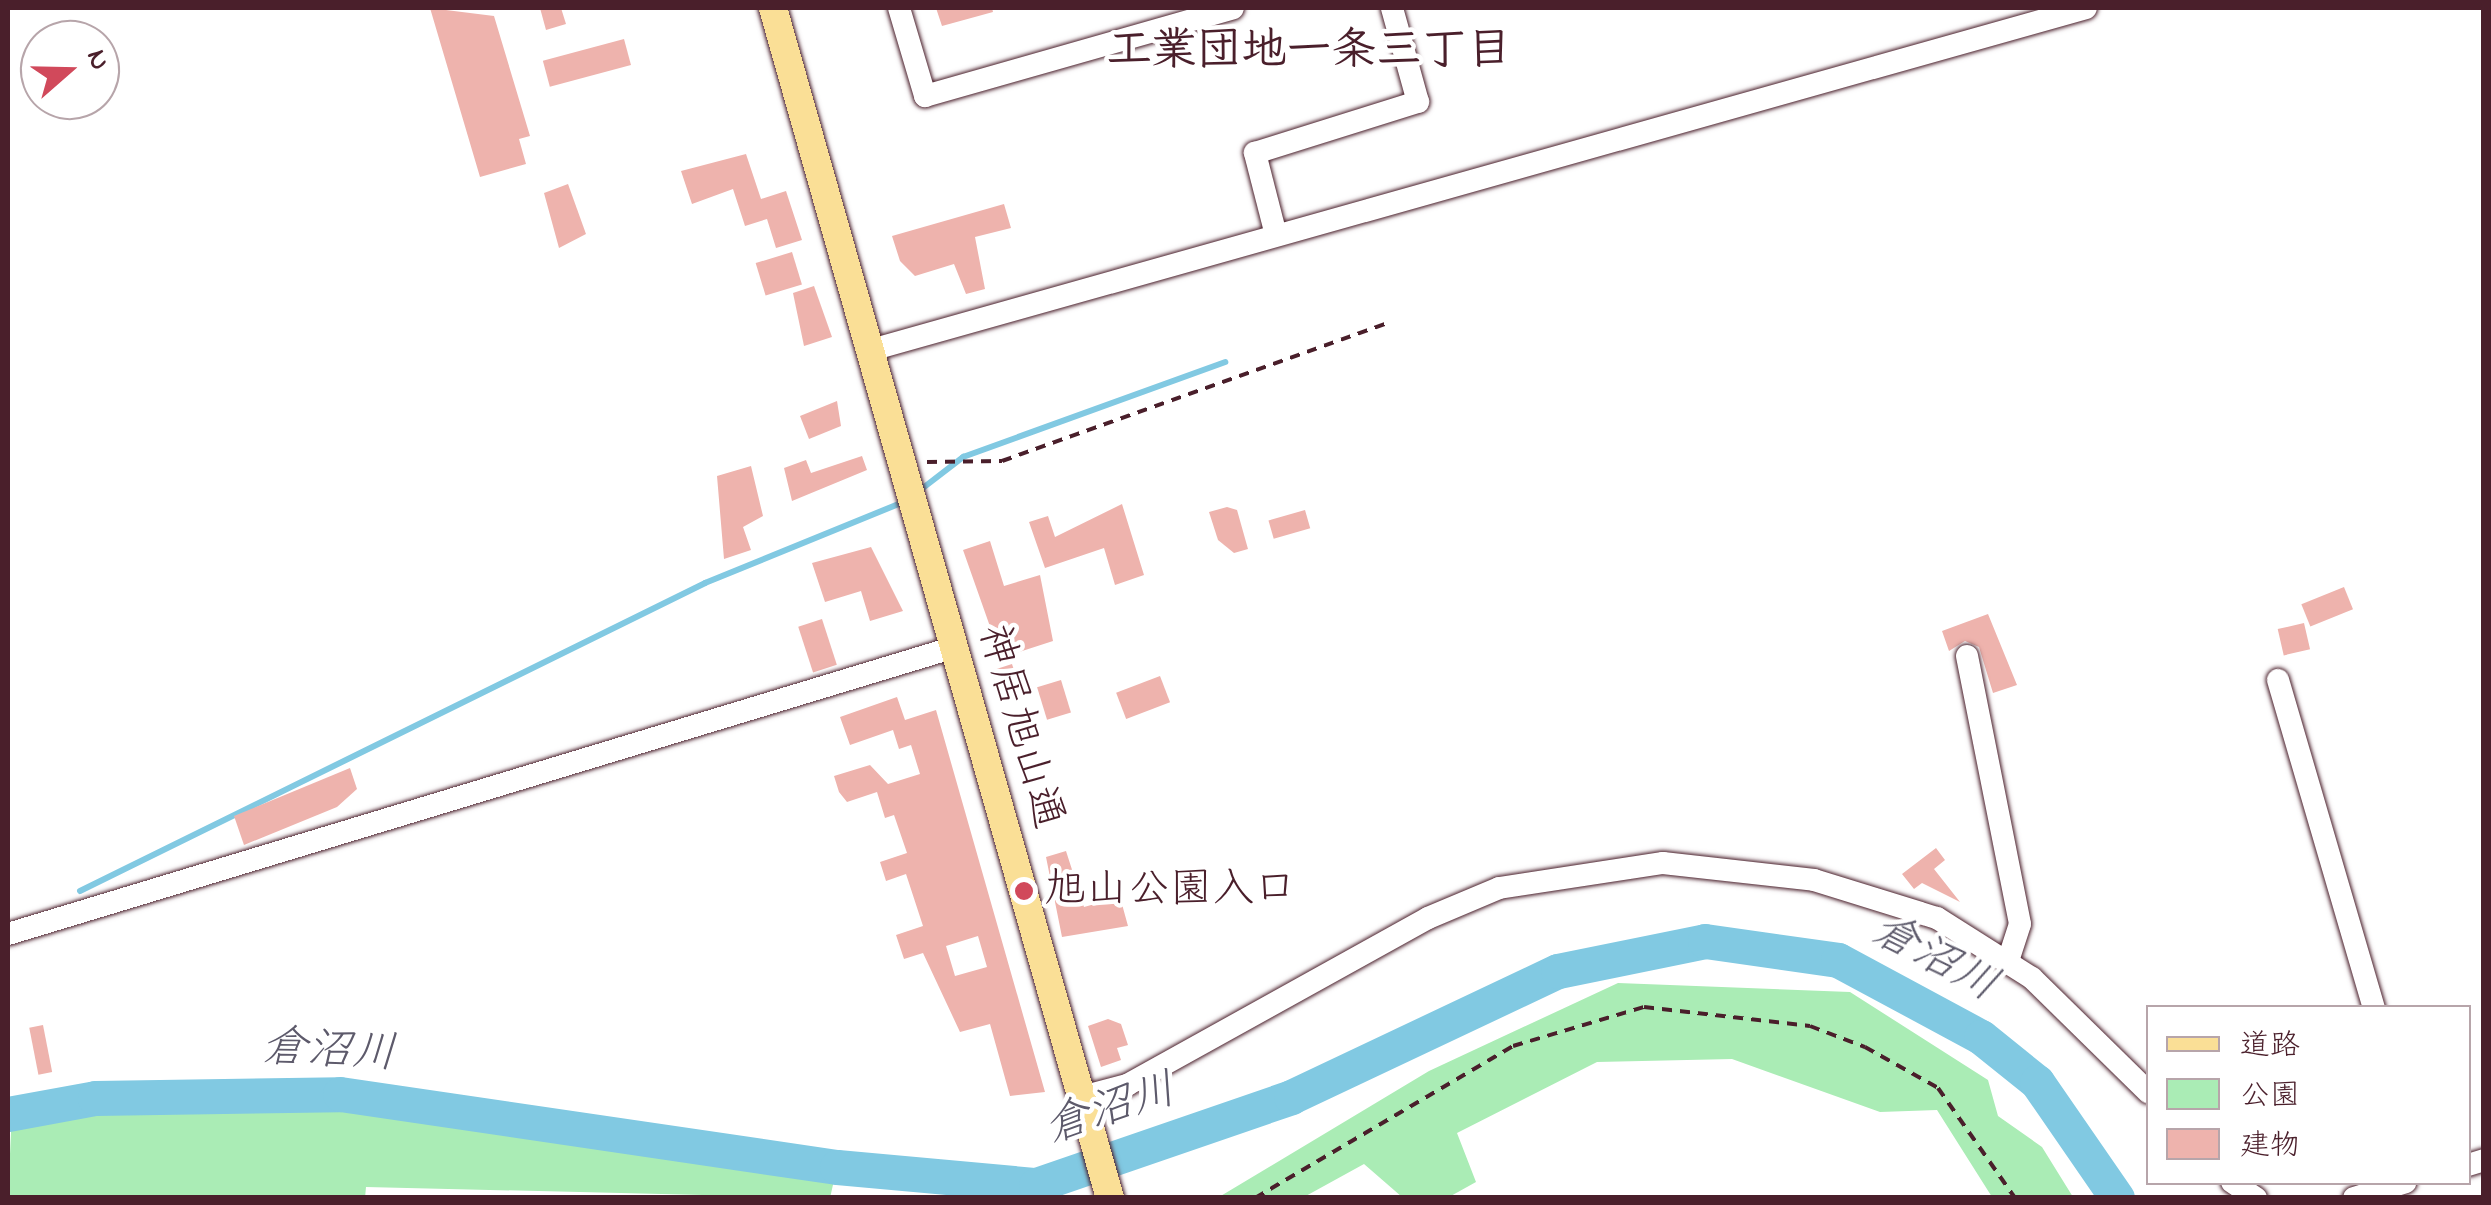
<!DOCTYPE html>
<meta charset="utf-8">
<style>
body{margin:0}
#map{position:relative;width:2491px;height:1205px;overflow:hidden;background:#fff;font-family:"Indie Flower","Klee One",sans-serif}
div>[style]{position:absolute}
.green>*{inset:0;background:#aaecb5}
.stream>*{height:6px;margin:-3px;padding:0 3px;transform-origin:3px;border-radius:3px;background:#81c9e2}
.river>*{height:35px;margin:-17.5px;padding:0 17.5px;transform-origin:17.5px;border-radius:17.5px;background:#81c9e2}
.building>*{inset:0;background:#eeb3ad;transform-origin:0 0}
.path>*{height:4px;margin-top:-2px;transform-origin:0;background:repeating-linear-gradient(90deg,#4a1f2b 0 10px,transparent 0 18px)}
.roads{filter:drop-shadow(0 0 2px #4a1f2b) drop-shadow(0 0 2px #4a1f2b)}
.minor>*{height:22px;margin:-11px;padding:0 11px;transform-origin:11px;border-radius:11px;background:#fff}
.major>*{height:28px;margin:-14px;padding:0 14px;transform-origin:14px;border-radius:14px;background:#fadf96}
.dots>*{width:28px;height:28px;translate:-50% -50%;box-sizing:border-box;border:5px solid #fff;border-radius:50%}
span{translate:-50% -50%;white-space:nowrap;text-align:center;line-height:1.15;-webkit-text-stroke:9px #fff;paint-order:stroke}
.street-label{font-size:42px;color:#4a1f2b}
.poi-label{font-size:42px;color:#4a1f2b}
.left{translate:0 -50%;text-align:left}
.neighbourhood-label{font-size:45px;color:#4a1f2b;font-weight:700}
.water-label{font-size:45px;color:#5d5a6b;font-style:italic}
.frame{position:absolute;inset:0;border:10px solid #4a1f2b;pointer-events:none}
.legend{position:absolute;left:2146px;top:1005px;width:325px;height:180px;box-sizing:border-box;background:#fff;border:2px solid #b7a5aa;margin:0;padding:12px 18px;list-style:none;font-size:30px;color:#4a1f2b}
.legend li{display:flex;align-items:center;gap:20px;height:50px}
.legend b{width:50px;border:2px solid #b7a5aa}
.north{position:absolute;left:20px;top:20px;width:100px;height:100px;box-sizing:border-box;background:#fff;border:2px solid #b7a5aa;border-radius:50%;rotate:70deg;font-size:28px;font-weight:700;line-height:40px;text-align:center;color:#4a1f2b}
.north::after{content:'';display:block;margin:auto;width:35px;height:45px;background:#d1495b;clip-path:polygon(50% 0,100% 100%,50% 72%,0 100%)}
</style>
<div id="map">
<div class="green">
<i style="clip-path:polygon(1618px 983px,1850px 992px,1988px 1080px,1998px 1116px,2042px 1147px,2073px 1197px,1992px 1197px,1937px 1110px,1880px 1112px,1732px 1059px,1597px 1062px,1457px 1133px,1476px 1182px,1449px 1197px,1402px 1197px,1364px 1164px,1304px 1197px,1219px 1197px,1429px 1071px)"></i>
<i style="clip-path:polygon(340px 1094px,616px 1130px,837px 1167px,830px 1198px,366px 1187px,365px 1198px,8px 1197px,12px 1111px,95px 1098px)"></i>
</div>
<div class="stream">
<i style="left:919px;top:491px;width:56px;rotate:-37.7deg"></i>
<i style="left:963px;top:457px;width:279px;rotate:-19.9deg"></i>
<i style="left:80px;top:891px;width:697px;rotate:-26.23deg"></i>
<i style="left:705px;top:583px;width:217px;rotate:-22.2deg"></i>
</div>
<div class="river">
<i style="left:8px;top:1114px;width:88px;rotate:-10.4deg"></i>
<i style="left:95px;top:1098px;width:245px;rotate:-0.9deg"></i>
<i style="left:340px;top:1094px;width:502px;rotate:8.36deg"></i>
<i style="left:837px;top:1167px;width:200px;rotate:5.2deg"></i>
<i style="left:1036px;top:1185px;width:270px;rotate:-19deg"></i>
<i style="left:1291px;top:1097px;width:295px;rotate:-25.3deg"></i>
<i style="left:1558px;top:971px;width:150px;rotate:-11.5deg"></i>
<i style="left:1705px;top:941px;width:134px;rotate:8.1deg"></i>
<i style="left:1838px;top:960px;width:162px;rotate:28.3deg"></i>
<i style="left:1981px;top:1037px;width:72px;rotate:38.8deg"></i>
<i style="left:2037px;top:1082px;width:141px;rotate:55.4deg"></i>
</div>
<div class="building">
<i style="clip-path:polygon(430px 8px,494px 16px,530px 136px,519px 139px,526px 164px,480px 177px)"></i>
<i style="clip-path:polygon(540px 8px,561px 8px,566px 24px,546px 30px)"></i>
<i style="clip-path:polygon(936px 8px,992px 8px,993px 12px,942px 26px)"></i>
<i style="left:624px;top:39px;width:27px;height:84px;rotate:75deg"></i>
<i style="clip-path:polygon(746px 154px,761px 199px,786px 191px,802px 240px,776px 248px,767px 219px,745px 226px,733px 189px,692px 204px,681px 171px)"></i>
<i style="clip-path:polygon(568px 184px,586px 234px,559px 248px,544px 193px)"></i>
<i style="clip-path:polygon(1004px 204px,1011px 228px,975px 237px,985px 289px,966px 294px,954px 264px,915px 276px,900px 261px,892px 236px)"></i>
<i style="left:792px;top:252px;width:34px;height:38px;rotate:73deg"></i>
<i style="clip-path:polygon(814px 286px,832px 337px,804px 346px,793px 293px)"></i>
<i style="clip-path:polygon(837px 401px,841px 426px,809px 439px,800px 416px)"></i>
<i style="clip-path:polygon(862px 456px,867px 470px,792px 501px,784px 468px,806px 460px,811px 473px)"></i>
<i style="clip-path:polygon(751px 466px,763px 516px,743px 527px,751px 550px,724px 559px,717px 476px)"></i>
<i style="clip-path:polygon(1122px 504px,1144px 575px,1115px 585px,1104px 548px,1045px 568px,1029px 522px,1048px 516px,1055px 537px)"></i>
<i style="clip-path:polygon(1227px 507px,1237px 510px,1248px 549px,1234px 553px,1218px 540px,1209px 512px)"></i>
<i style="left:1305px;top:510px;width:19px;height:38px;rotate:74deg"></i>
<i style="clip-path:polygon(990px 541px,1004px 586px,1040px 575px,1053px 641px,1013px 654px,1005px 631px,993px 635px,963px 550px)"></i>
<i style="clip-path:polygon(871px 547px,903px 611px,870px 621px,861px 591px,825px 602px,812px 563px)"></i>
<i style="left:2344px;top:587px;width:24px;height:46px;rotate:68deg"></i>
<i style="clip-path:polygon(1988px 614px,2017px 685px,1993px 693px,1979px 647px,1965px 641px,1949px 651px,1942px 631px)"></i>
<i style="left:822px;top:619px;width:48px;height:25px;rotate:72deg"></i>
<i style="left:2304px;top:623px;width:27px;height:27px;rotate:77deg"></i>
<i style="left:1012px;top:664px;width:16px;height:22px;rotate:72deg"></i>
<i style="left:1160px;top:676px;width:28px;height:47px;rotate:69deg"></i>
<i style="left:1061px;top:680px;width:34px;height:25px;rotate:73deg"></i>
<i style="clip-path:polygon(evenodd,897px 697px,905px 720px,936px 710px,1045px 1092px,1010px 1096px,990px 1024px,960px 1032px,923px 953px,904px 959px,896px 935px,923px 926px,906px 874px,886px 881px,880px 862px,907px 853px,894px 815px,885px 818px,877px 792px,847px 802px,839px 792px,834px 776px,870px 765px,888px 784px,920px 774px,911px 745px,899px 749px,893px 730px,850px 745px,840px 717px,897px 697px,978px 936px,987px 967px,955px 976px,946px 946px,978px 936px)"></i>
<i style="clip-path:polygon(350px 768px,357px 789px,337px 807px,244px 845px,234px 816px)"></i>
<i style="clip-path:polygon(1936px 848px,1945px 860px,1934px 869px,1960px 902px,1922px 883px,1914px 889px,1902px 874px)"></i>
<i style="clip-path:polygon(1066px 851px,1084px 907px,1120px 897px,1128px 926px,1062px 937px,1046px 857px)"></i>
<i style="clip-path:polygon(1108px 1019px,1121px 1024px,1128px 1045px,1117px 1048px,1121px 1060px,1101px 1067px,1088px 1026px)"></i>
<i style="left:43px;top:1025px;width:48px;height:14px;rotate:79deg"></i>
</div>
<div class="path">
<i style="left:927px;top:462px;width:75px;rotate:-0.8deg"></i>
<i style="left:1002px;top:461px;width:407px;rotate:-19.7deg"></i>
<i style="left:1255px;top:1198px;width:299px;rotate:-30.5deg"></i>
<i style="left:1513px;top:1046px;width:137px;rotate:-16.6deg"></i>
<i style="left:1644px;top:1007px;width:167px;rotate:6.5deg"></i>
<i style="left:1810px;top:1026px;width:59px;rotate:20.9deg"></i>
<i style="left:1865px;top:1047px;width:84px;rotate:29.3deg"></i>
<i style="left:1938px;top:1088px;width:134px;rotate:55deg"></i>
</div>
<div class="roads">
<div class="minor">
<i style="left:899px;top:8px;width:92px;rotate:73.5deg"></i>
<i style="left:925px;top:96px;width:320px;rotate:-15.9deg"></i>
<i style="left:1276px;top:235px;width:85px;rotate:-104.4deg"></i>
<i style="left:1255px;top:153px;width:171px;rotate:-17.4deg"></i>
<i style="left:1418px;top:102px;width:98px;rotate:-105.5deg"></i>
<i style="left:871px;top:350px;width:1262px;rotate:-15.72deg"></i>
<i style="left:1967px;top:656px;width:273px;rotate:78.8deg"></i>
<i style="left:2020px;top:924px;width:40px;rotate:108deg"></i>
<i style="left:2278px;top:680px;width:342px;rotate:73.7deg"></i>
<i style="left:8px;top:934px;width:990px;rotate:-16.86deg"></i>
<i style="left:1082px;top:1097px;width:47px;rotate:-14.9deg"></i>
<i style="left:1127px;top:1085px;width:344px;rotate:-29deg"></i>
<i style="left:1428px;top:918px;width:77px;rotate:-22.9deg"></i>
<i style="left:1499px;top:888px;width:166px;rotate:-8.7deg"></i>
<i style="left:1663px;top:863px;width:152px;rotate:6.4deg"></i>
<i style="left:1814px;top:880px;width:129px;rotate:17.2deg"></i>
<i style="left:1937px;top:918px;width:112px;rotate:32.3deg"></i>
<i style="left:2032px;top:978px;width:163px;rotate:44.5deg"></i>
<i style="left:2468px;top:1165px;width:17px;rotate:-17deg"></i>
<i style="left:2232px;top:1182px;width:29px;rotate:34deg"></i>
<i style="left:2354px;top:1198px;width:54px;rotate:-17.1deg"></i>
</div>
<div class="major">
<i style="left:773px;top:8px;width:1237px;rotate:74.19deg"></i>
</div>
</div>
<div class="dots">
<i style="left:1024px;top:891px;background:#d1495b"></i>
</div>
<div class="street-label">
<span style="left:1019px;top:727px;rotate:74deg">神居旭山通</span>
</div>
<div class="poi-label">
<span class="left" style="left:1044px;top:891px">旭山公園入口</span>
</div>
<div class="neighbourhood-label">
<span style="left:1309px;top:53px">工業団地一条三丁目</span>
</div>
<div class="water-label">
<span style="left:1934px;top:960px;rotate:28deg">倉沼川</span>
<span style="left:329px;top:1053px;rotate:3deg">倉沼川</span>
<span style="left:1111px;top:1111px;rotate:-18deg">倉沼川</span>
</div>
<div class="frame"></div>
<ul class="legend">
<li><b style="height:12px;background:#fadf96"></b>道路</li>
<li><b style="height:28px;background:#aaecb5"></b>公園</li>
<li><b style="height:28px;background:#eeb3ad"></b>建物</li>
</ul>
<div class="north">N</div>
</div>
